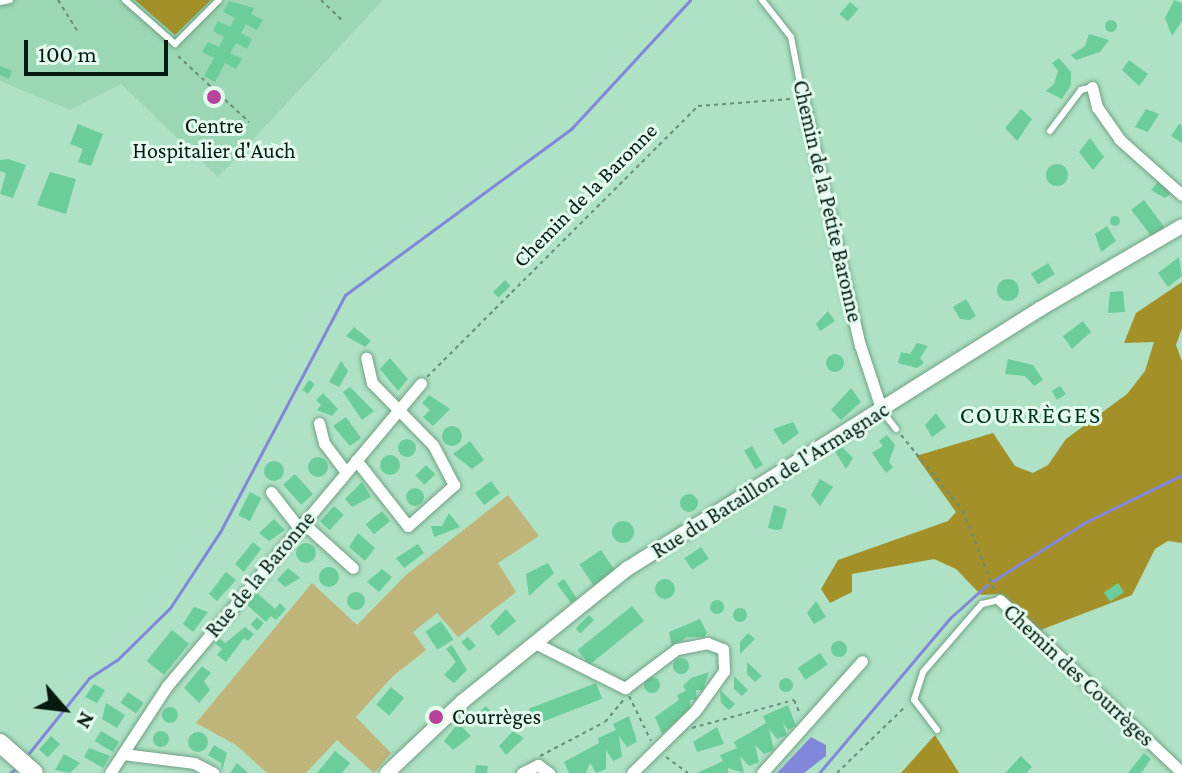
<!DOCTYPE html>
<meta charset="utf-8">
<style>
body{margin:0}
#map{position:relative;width:1182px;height:773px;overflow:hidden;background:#afe2c4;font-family:"Crimson Pro",serif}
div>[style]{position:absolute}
.built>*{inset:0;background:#9cd7b5}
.green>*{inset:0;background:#bfb47a}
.forest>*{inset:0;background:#a39029}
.water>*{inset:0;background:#8188d9}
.stream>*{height:3px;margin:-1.5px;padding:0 1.5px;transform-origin:1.5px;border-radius:1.5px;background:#8188d9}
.building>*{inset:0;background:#6bcd99;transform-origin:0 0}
.round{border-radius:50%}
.path>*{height:2px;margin-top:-1px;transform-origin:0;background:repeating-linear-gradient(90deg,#688d78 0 4px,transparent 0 8px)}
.roads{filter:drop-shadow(0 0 2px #70a185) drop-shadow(0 0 2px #70a185)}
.service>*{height:6px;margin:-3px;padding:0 3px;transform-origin:3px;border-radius:3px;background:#fff}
.minor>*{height:11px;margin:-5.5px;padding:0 5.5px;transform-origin:5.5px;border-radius:5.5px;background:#fff}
.tertiary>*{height:14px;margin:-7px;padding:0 7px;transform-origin:7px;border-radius:7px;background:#fff}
.primary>*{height:18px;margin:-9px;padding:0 9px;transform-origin:9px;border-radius:9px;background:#fff}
.dots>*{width:22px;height:22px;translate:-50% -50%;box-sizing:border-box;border:4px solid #e3fced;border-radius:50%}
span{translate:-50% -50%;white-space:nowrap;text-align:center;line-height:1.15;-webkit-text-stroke:6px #e3fced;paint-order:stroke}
.poi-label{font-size:22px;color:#061a10}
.left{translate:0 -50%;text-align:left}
.street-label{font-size:22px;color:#061a10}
.neighbourhood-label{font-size:24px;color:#00351e;letter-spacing:2px}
.north{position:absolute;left:24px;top:669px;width:80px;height:80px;-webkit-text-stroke:6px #e3fced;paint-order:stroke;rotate:118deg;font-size:22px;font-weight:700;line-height:32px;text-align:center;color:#061a10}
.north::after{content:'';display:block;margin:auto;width:28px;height:36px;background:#061a10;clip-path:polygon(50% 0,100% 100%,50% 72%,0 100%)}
.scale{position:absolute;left:24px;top:40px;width:144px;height:36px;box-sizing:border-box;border:4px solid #061a10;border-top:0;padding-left:10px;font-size:24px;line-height:28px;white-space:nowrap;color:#061a10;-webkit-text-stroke:6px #e3fced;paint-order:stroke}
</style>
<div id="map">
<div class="built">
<i style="clip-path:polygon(0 0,383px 0,218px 177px,121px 84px,70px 110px,0 81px)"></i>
</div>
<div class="green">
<i style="clip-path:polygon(508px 495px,539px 536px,498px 563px,516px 592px,458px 637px,437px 613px,413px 632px,426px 650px,393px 676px,356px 717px,391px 753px,374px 773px,337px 740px,306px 773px,267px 773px,236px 745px,196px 723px,312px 583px,357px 625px,406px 575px)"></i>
</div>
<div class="forest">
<i style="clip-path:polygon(135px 0,211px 0,175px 35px)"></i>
<i style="clip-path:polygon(1182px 282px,1182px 328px,1176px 345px,1182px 361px,1182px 543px,1168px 541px,1155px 549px,1132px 595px,1038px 631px,1001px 594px,981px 595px,956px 569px,934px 559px,852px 574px,852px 592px,830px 603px,821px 589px,838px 560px,948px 521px,956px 512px,916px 456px,993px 433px,1015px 466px,1033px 473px,1048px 465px,1066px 439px,1127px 394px,1145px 371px,1154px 342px,1124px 343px,1136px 313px)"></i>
<i style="clip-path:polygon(935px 735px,959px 773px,901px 773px)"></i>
</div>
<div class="water">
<i style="clip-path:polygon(811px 737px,826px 745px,826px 756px,804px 773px,777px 773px)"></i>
</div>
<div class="stream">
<i style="left:993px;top:581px;width:110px;rotate:-32.4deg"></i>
<i style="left:1086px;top:522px;width:107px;rotate:-26.1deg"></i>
<i style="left:29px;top:753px;width:96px;rotate:-51.3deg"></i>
<i style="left:89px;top:678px;width:33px;rotate:-33deg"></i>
<i style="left:117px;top:660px;width:74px;rotate:-44.5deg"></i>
<i style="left:170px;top:608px;width:91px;rotate:-56.7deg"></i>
<i style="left:220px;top:532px;width:268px;rotate:-62.2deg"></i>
<i style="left:345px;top:295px;width:282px;rotate:-36.3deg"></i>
<i style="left:572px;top:128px;width:174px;rotate:-47.3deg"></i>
<i style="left:10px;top:773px;width:5px;rotate:-37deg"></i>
<i style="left:819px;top:773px;width:203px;rotate:-49.8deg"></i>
<i style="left:950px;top:618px;width:50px;rotate:-41.7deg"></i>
</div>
<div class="building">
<i style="clip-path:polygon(1174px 0,1182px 3px,1182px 21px,1172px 36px,1165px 18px)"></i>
<i style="clip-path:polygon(229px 1px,254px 8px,251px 14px,263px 20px,257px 30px,246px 24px,241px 33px,252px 39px,247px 49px,236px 43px,230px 53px,242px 59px,236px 69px,225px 63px,215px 82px,204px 76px,214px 58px,202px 52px,208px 42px,219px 47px,224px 37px,213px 31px,218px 21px,230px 27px,235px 18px,223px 12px)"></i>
<i style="left:850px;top:2px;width:11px;height:16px;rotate:41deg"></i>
<i class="round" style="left:1105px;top:20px;width:12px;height:12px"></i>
<i style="clip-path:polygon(1089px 34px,1109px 40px,1100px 52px,1076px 60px,1071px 55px,1085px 46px)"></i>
<i style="clip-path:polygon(1059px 58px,1071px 72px,1071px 85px,1062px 99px,1046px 91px,1054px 84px,1058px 71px,1052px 63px)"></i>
<i style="clip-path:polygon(1129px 60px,1148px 74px,1139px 86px,1122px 70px)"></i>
<i style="clip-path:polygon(0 66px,12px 71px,9px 79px,0 75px)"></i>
<i style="clip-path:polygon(1021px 109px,1032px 119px,1017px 141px,1005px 128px)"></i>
<i style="clip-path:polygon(1146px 109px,1159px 114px,1148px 132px,1135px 127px)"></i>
<i style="clip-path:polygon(78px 124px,103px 134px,91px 166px,78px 162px,83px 149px,70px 144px)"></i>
<i style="clip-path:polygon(1179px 124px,1182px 126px,1182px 143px,1171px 136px)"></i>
<i style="clip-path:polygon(1090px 138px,1104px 157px,1093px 170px,1079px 152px)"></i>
<i style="clip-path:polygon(8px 159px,26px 165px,13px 198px,0 194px,6px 173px,0 171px,0 160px)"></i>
<i class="round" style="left:1046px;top:164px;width:22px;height:22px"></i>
<i style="clip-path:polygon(50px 172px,76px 179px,66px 214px,37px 205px)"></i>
<i style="clip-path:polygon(1158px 182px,1171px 193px,1165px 198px,1151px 190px)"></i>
<i style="left:1144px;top:200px;width:35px;height:16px;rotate:53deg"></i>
<i class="round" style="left:1110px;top:216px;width:10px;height:10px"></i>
<i style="clip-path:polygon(1107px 226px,1116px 241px,1101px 252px,1095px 234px)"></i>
<i style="clip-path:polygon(1179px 257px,1182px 276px,1168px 287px,1158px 273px)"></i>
<i style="left:1048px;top:263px;width:13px;height:20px;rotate:58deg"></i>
<i class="round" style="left:997px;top:279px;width:22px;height:22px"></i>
<i style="left:505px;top:280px;width:8px;height:17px;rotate:45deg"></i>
<i style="clip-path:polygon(1123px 291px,1125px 312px,1108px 313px,1110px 292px)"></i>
<i style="clip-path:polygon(966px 299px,976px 316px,970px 320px,960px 319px,953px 307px)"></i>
<i style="clip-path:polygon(828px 311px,835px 321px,820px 331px,816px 324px)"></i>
<i style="clip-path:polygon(1083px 321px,1091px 332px,1072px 349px,1063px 336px)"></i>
<i style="clip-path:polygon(354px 327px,371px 341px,365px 347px,346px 336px)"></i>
<i style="clip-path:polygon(917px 343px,928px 346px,920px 358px,924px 363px,917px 368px,898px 363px,901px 352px,910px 354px)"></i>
<i class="round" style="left:826px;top:354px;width:18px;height:18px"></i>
<i style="clip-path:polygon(390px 358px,408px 379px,398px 391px,380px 369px)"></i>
<i style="clip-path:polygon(1008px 359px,1033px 365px,1043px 380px,1034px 386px,1025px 376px,1005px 374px)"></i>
<i style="clip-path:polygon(341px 361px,348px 371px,339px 387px,329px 382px)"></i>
<i style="left:309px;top:380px;width:7px;height:12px;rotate:34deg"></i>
<i style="clip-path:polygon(1060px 386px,1066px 394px,1057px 400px,1052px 391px)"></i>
<i style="clip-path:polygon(350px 387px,374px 411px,362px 420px,343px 392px)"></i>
<i style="clip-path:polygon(851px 388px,861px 402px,841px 420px,831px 410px)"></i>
<i style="clip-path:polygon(323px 393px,338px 409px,332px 416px,317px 410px,321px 405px,316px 400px)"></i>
<i style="clip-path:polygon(429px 395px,450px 409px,433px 426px,423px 417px,430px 410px,422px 403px)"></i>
<i style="clip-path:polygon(936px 413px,946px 427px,932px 437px,925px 425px)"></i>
<i style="clip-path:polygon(346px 417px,361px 438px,350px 446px,333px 426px)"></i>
<i style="clip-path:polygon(793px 422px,799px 433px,783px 445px,773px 429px)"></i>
<i class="round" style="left:442px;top:426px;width:20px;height:20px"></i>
<i style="clip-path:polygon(887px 435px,895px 445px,889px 462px,893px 467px,886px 473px,872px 453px,883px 446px,879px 441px)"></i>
<i class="round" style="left:398px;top:439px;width:18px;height:18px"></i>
<i style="clip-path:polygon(470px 441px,484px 460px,472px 469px,453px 454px)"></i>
<i style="clip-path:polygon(839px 444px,853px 458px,846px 469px,833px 448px)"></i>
<i style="left:752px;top:446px;width:22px;height:9px;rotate:60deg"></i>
<i class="round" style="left:380px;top:455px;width:20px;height:20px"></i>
<i class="round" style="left:308px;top:457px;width:20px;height:20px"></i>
<i class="round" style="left:264px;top:461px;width:20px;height:20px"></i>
<i style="left:426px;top:465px;width:13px;height:15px;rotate:45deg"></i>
<i style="left:295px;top:474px;width:27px;height:16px;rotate:48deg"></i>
<i style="clip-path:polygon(820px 479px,833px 487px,820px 506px,811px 495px)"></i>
<i style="left:491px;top:481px;width:15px;height:20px;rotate:53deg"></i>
<i style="clip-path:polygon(362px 482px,371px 497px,352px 507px,345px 499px)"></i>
<i class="round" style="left:406px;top:488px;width:18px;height:18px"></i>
<i style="left:250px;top:492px;width:13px;height:26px;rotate:27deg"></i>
<i class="round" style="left:680px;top:494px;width:18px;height:18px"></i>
<i style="clip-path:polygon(774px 505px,787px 509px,782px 529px,776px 530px,768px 528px)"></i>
<i style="left:334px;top:506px;width:13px;height:21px;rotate:42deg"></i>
<i style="left:382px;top:511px;width:13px;height:21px;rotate:51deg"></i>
<i style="clip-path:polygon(449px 513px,460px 527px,434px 537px,431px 526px,442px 526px)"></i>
<i style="clip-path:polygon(274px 519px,285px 530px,269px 541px,259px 533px)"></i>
<i class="round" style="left:612px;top:521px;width:22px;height:22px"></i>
<i style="clip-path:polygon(358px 533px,375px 548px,365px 561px,349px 547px)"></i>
<i style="clip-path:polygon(253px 542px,261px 549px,244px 572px,235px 564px)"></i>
<i class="round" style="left:296px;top:543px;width:20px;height:20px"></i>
<i style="clip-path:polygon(418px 544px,424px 553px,404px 568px,396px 558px)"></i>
<i style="left:701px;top:547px;width:14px;height:20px;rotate:56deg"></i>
<i style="left:601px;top:550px;width:25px;height:26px;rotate:56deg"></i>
<i style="clip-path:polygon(548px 563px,554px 573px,529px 596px,526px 574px)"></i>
<i class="round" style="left:319px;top:567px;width:20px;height:20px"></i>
<i style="clip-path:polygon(288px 568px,300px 578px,285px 587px,277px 580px)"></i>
<i style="clip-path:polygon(382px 569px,392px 577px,379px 592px,367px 582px)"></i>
<i style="clip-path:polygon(226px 572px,236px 580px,217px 601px,209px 594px)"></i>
<i style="clip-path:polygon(564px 579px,577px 599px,571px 603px,557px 584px)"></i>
<i class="round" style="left:655px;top:579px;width:20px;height:20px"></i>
<i style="left:1118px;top:583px;width:11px;height:17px;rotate:56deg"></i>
<i style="clip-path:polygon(256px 592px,275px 609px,280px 603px,286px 609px,276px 620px,271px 616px,266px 622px,246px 604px)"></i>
<i class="round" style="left:347px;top:592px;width:18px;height:18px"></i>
<i class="round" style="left:710px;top:600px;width:14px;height:14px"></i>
<i style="clip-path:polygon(816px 601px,826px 617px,814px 624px,807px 613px)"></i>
<i style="left:632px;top:606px;width:19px;height:70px;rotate:51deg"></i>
<i style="clip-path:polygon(194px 607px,208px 612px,193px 632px,183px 624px)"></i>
<i class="round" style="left:733px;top:608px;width:14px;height:14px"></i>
<i style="clip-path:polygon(506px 609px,516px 621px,498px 636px,490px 626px)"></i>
<i style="left:589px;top:615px;width:7px;height:19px;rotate:45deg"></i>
<i style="left:257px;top:617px;width:9px;height:10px;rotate:41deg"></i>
<i style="clip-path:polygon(700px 619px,707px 633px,704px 637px,687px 637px,672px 647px,669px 632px)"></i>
<i style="left:441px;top:621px;width:22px;height:19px;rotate:56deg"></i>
<i style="clip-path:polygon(245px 627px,254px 634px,248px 641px,244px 638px,226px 662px,217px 655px,222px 649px,215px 643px,219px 638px,225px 643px)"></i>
<i style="left:172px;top:630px;width:22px;height:40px;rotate:39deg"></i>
<i style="clip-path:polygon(748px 633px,755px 639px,740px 654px,740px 642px)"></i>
<i style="clip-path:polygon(468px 637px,476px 646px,469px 651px,461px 642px)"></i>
<i class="round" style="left:831px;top:641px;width:16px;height:16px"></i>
<i style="clip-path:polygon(452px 645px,467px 670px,454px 683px,444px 675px,456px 662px,446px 649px)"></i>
<i style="left:820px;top:653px;width:14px;height:27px;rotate:56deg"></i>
<i class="round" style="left:673px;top:658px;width:16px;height:16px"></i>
<i style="clip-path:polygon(747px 662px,762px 676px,755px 682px,747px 674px)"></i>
<i style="clip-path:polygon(202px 666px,211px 673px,204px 681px,210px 690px,199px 703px,184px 688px)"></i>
<i style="clip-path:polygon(709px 672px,703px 690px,696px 690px,697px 700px,690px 700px,690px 709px,662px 734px,655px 717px,679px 700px,677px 695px,686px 691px,683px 686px,691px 678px)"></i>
<i style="clip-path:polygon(734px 676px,748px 690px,742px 696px,734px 689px)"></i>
<i class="round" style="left:644px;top:677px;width:16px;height:16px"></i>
<i class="round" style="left:779px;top:678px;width:14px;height:14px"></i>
<i style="left:596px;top:683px;width:17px;height:72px;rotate:69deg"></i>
<i style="clip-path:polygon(94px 684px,105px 690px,97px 703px,85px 697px)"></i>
<i style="left:391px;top:687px;width:17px;height:23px;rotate:40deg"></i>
<i style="clip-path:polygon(720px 690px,735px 704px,729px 710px,721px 703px)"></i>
<i style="left:128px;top:692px;width:19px;height:13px;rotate:35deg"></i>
<i style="clip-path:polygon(106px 703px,125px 715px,117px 728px,102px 719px)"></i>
<i style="clip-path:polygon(788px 705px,796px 726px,788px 730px,783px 723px,787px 735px,777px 739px,769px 729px,774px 750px,764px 754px,755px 745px,759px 762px,749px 766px,740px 756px,744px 773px,728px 768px,728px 773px,697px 773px,723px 761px,720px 755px,737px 748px,734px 742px,766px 723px,763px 716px)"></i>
<i style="left:486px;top:706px;width:12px;height:19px;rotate:48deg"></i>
<i class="round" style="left:162px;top:707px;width:16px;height:16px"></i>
<i style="clip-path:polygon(629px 716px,637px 742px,627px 747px,619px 736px,622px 757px,613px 761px,606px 750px,606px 769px,596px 773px,590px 763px,586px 773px,569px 773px,564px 762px,599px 743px,598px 738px,616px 730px,613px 724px)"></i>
<i style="clip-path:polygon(458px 723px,471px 736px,453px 750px,444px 741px)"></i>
<i style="clip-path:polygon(717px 727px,724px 744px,697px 752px,693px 742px)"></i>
<i class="round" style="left:153px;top:731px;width:16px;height:16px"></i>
<i style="left:101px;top:731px;width:21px;height:12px;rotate:31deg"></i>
<i style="clip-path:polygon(513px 731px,524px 738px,506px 755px,499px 746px)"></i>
<i class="round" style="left:188px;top:732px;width:20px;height:20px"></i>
<i style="left:51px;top:736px;width:12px;height:18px;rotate:42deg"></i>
<i style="clip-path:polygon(214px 745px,227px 753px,222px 771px,221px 763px,208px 755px)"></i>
<i style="clip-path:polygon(89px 748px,110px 756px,103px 768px,84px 757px)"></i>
<i style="clip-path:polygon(335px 751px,350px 763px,342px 773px,317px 773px)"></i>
<i style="clip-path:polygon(1144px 753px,1151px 759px,1141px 773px,1128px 773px)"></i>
<i style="clip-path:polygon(64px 754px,80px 763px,70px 773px,55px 770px)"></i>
<i style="clip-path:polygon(1021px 756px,1032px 767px,1026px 773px,1005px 773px)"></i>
<i style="clip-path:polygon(237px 763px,248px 773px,230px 773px)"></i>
<i style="clip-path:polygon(476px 765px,488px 766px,487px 773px,475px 773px)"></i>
</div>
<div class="path">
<i style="left:58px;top:0;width:36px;rotate:58deg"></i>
<i style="left:321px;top:0;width:30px;rotate:44deg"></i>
<i style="left:178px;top:56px;width:97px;rotate:42.9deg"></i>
<i style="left:427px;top:377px;width:383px;rotate:-45deg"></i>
<i style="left:698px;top:106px;width:93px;rotate:-4.3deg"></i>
<i style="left:901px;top:435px;width:98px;rotate:50.8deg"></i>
<i style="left:963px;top:511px;width:87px;rotate:68.4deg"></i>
<i style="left:629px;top:696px;width:50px;rotate:63.9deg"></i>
<i style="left:692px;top:728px;width:106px;rotate:-15.4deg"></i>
<i style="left:794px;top:700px;width:15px;rotate:67deg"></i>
<i style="left:540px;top:756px;width:73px;rotate:-27.6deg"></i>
<i style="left:605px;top:722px;width:31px;rotate:-50deg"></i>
<i style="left:666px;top:757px;width:27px;rotate:36deg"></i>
<i style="left:837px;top:773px;width:96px;rotate:-44.2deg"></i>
</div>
<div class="roads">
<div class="service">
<i style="left:125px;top:0;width:67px;rotate:41.3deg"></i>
<i style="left:175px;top:44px;width:62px;rotate:-45deg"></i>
<i style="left:762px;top:0;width:47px;rotate:51.9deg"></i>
<i style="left:791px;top:37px;width:63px;rotate:79deg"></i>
<i style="left:0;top:2px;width:10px;rotate:-11deg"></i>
<i style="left:1050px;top:131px;width:51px;rotate:-52.9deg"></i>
<i style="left:1081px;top:90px;width:11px;rotate:-15deg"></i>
<i style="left:882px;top:411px;width:23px;rotate:52deg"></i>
<i style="left:937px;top:730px;width:38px;rotate:-127deg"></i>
<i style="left:914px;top:700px;width:29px;rotate:-72deg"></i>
<i style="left:923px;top:672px;width:90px;rotate:-49.1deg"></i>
<i style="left:982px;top:604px;width:18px;rotate:-13deg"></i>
</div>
<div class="minor">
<i style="left:1092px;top:87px;width:21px;rotate:76deg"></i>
<i style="left:1097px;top:107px;width:39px;rotate:55deg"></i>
<i style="left:1119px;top:139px;width:84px;rotate:41.6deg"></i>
<i style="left:803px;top:99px;width:253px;rotate:77deg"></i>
<i style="left:860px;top:345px;width:70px;rotate:71.6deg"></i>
<i style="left:319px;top:423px;width:21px;rotate:76deg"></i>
<i style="left:324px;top:443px;width:36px;rotate:53deg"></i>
<i style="left:356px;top:460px;width:84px;rotate:51.8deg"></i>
<i style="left:408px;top:526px;width:62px;rotate:-41.7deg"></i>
<i style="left:454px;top:485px;width:45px;rotate:-117.7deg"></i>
<i style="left:433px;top:445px;width:87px;rotate:-134.5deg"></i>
<i style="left:372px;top:383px;width:26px;rotate:-103deg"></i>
<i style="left:271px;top:492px;width:46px;rotate:52.1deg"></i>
<i style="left:303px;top:523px;width:67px;rotate:42deg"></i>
<i style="left:1000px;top:600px;width:251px;rotate:43.5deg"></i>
<i style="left:535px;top:643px;width:101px;rotate:26.6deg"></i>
<i style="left:625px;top:688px;width:65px;rotate:-36.9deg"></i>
<i style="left:677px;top:649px;width:31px;rotate:-11deg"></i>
<i style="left:707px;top:643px;width:17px;rotate:21deg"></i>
<i style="left:723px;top:649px;width:22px;rotate:87deg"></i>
<i style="left:724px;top:671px;width:49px;rotate:125.9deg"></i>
<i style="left:695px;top:711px;width:88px;rotate:135.5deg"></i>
<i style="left:123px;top:754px;width:72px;rotate:7.2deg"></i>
<i style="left:194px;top:763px;width:22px;rotate:27deg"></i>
<i style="left:110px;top:773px;width:104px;rotate:-56.8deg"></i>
<i style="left:167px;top:686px;width:395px;rotate:-50deg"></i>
<i style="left:522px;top:773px;width:18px;rotate:-27deg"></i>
<i style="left:538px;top:765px;width:14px;rotate:36deg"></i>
<i style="left:762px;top:773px;width:150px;rotate:-48.2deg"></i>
</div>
<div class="tertiary">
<i style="left:387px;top:773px;width:103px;rotate:-43.4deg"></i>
<i style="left:462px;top:702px;width:212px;rotate:-38.9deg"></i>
<i style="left:627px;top:569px;width:488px;rotate:-32.2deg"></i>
<i style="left:1040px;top:309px;width:164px;rotate:-30.3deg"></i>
</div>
<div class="primary">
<i style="left:0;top:743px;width:45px;rotate:41.4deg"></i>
</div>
</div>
<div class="dots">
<i style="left:214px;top:97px;background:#b8439b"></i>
<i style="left:436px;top:717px;background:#b8439b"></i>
</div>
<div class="poi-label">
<span style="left:214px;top:138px">Centre<br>Hospitalier d'Auch</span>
<span class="left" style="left:452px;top:717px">Courrèges</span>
</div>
<div class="street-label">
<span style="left:585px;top:195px;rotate:-45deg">Chemin de la Baronne</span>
<span style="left:828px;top:201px;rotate:77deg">Chemin de la Petite Baronne</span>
<span style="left:770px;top:480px;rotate:-32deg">Rue du Bataillon de l'Armagnac</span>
<span style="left:260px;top:574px;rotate:-50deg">Rue de la Baronne</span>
<span style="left:1079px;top:675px;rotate:43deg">Chemin des Courrèges</span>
</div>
<div class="neighbourhood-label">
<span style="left:1031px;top:415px">COURRÈGES</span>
</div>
<div class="north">N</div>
<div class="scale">100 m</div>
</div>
